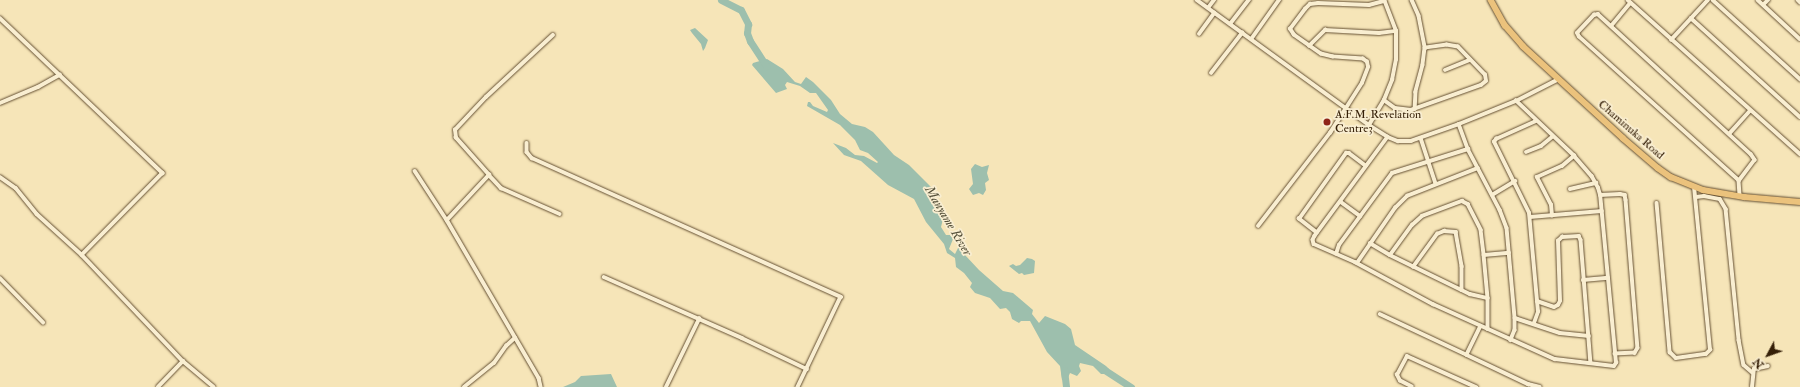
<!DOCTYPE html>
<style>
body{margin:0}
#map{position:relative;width:1800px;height:387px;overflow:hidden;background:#f6e5b8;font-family:"IM FELL Double Pica",serif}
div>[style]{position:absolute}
.water>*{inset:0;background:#9dbfad}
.river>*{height:7px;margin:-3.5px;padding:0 3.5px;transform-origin:3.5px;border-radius:3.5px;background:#9dbfad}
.roads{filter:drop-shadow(0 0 1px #655033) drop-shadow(0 0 1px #655033)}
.minor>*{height:3.5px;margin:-1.75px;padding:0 1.75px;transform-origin:1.75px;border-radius:1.75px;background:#f9eed1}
.primary>*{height:5.5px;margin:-2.75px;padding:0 2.75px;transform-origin:2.75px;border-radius:2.75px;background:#ebc27c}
.dots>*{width:11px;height:11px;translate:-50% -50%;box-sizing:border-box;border:2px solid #f9eed1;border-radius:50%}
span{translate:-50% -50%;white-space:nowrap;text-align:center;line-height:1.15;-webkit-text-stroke:3.5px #f9eed1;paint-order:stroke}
.poi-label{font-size:12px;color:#351f07}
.left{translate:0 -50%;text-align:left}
.street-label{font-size:12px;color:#351f07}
.water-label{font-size:13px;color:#544f39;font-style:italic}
.north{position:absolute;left:1748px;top:335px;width:40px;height:40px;-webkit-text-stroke:3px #f9eed1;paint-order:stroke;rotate:229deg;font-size:11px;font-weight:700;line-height:16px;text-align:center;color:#351f07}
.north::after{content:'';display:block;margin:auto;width:14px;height:18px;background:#351f07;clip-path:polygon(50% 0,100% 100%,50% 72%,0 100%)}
</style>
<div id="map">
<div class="water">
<i style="clip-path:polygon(695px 28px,708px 40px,705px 48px,703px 51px,701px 44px,692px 33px,690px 30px)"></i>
<i style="clip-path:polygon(767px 59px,783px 69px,795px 82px,801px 84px,806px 77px,813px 82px,831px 100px,840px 114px,852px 124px,865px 127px,873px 132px,894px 155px,909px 165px,933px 189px,940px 210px,944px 215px,941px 227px,946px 235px,950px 235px,953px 239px,949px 249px,955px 254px,958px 248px,962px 246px,965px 255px,979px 270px,1003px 291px,1013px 293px,1033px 310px,1032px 314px,1039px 323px,1045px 316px,1065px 324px,1071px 329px,1075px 345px,1106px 366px,1109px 369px,1107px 374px,1101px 374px,1093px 366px,1080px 363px,1079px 366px,1081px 371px,1077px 376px,1070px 373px,1067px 380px,1062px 380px,1060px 366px,1047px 352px,1030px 321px,1021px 321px,1019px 323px,1012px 319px,1010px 312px,1006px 308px,1000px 309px,990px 298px,975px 293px,970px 287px,972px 283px,964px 273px,956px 267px,955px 258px,947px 253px,944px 244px,926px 222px,914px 199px,888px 185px,861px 161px,844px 155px,833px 143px,846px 148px,855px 155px,864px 156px,877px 163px,878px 162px,868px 153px,860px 150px,855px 140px,840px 125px,807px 106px,808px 102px,810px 102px,813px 106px,827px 112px,828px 110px,816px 93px,810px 93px,800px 86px,787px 82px,785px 85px,787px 89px,776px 93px,752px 65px,753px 63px)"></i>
<i style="clip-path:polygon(975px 164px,982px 167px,989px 165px,987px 173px,989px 180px,985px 183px,986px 190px,983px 195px,979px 193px,973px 195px,969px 189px,973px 184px,971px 169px)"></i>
<i style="clip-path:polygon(1027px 258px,1032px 259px,1035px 261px,1034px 273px,1024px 275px,1022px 273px,1019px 274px,1009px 266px,1013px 264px,1016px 266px,1020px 265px)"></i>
<i style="clip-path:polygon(611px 374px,617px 387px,563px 387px,575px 382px,581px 376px)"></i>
</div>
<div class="river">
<i style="left:721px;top:0;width:22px;rotate:27deg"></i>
<i style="left:741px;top:10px;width:16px;rotate:63deg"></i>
<i style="left:748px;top:24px;width:9px;rotate:96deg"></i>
<i style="left:747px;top:33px;width:9px;rotate:69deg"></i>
<i style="left:750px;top:41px;width:30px;rotate:57deg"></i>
<i style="left:1100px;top:367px;width:37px;rotate:33deg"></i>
<i style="left:1064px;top:370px;width:17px;rotate:83deg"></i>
</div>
<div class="roads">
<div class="minor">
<i style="left:1197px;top:0;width:213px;rotate:36deg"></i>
<i style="left:1369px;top:125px;width:22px;rotate:32deg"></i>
<i style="left:1388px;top:137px;width:11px;rotate:22deg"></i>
<i style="left:1398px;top:141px;width:13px"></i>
<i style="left:1411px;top:141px;width:51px;rotate:-19.5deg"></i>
<i style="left:1459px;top:124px;width:61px;rotate:-22deg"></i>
<i style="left:1516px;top:101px;width:48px;rotate:-27.1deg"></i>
<i style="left:1412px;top:0;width:17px;rotate:66deg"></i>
<i style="left:1419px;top:16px;width:33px;rotate:79deg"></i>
<i style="left:1425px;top:48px;width:17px;rotate:97deg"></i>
<i style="left:1423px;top:65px;width:28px;rotate:105deg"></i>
<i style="left:1416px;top:92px;width:17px;rotate:93deg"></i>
<i style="left:1628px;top:0;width:231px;rotate:41.8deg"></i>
<i style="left:1713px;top:0;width:118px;rotate:42.2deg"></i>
<i style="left:1758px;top:0;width:57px;rotate:42.9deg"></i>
<i style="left:1798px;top:0;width:3px;rotate:45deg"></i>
<i style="left:1763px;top:5px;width:7px;rotate:-45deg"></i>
<i style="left:1208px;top:8px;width:10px;rotate:-53deg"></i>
<i style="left:0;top:18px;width:225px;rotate:43.6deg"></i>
<i style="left:163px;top:173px;width:115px;rotate:134.6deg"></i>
<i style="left:1691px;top:18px;width:147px;rotate:42.2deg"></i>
<i style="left:1230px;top:24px;width:31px;rotate:-52deg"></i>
<i style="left:1611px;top:26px;width:30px;rotate:-50deg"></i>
<i style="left:1199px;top:34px;width:26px;rotate:-54deg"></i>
<i style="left:1252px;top:38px;width:47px;rotate:-54.6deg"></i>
<i style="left:1671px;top:40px;width:54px;rotate:-47.2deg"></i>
<i style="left:1309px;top:46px;width:23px;rotate:-45deg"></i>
<i style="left:1325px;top:30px;width:54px;rotate:3.2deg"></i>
<i style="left:1379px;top:33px;width:17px;rotate:-7deg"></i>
<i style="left:1445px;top:70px;width:27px;rotate:-22deg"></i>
<i style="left:1211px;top:73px;width:51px;rotate:-52.2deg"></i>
<i style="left:1384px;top:100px;width:14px;rotate:36deg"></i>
<i style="left:1395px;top:108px;width:16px;rotate:7deg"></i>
<i style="left:1411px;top:110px;width:74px;rotate:-19.7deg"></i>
<i style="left:1481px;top:85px;width:6px;rotate:-39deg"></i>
<i style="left:1486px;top:81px;width:6px;rotate:-99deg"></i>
<i style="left:1485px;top:75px;width:39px;rotate:-134deg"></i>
<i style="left:1458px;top:47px;width:11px;rotate:-170deg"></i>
<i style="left:1447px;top:45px;width:22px;rotate:172deg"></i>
<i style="left:0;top:103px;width:41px;rotate:-22.8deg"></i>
<i style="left:38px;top:87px;width:25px;rotate:-29deg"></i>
<i style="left:1459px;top:124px;width:27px;rotate:70deg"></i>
<i style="left:1468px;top:149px;width:69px;rotate:62.3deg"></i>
<i style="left:1500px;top:210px;width:19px;rotate:69deg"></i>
<i style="left:1507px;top:228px;width:90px;rotate:84.9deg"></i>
<i style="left:1515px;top:318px;width:12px;rotate:90deg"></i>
<i style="left:1515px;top:330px;width:11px;rotate:112deg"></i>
<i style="left:1369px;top:125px;width:29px;rotate:-59deg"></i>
<i style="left:1384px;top:100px;width:22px;rotate:-68deg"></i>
<i style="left:1392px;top:80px;width:20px;rotate:-79deg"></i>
<i style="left:1396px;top:60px;width:29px;rotate:-90deg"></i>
<i style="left:1396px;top:31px;width:33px;rotate:-111deg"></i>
<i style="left:1730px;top:133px;width:30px;rotate:-48deg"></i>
<i style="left:1388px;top:137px;width:123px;rotate:126.4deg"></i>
<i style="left:1315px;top:236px;width:4px;rotate:117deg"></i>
<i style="left:1313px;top:240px;width:4px;rotate:76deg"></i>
<i style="left:1314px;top:244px;width:45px;rotate:23.7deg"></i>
<i style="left:1355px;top:262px;width:89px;rotate:28.3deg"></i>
<i style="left:1433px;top:304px;width:134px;rotate:24.3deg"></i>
<i style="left:1555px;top:359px;width:59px;rotate:6.8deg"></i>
<i style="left:1614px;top:366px;width:4px;rotate:-56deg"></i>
<i style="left:1616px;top:363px;width:169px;rotate:-95.4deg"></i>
<i style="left:1600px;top:195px;width:7px;rotate:-106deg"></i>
<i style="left:1598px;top:188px;width:13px;rotate:-119deg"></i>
<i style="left:1592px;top:177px;width:28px;rotate:-131deg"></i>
<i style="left:1574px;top:156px;width:80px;rotate:-136.5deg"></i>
<i style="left:1421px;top:138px;width:48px;rotate:71.9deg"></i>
<i style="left:527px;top:143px;width:9px;rotate:90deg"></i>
<i style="left:527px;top:152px;width:8px;rotate:50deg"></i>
<i style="left:532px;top:158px;width:339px;rotate:24.2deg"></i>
<i style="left:841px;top:297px;width:100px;rotate:115.5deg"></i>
<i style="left:1526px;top:152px;width:16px;rotate:-22deg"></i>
<i style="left:1541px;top:146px;width:14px;rotate:-39deg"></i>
<i style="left:415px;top:171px;width:59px;rotate:56.9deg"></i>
<i style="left:447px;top:220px;width:183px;rotate:59.8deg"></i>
<i style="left:539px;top:378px;width:9px;rotate:77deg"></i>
<i style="left:489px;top:175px;width:18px;rotate:47deg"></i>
<i style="left:501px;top:188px;width:64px;rotate:23.8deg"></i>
<i style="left:0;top:177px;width:19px;rotate:35deg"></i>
<i style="left:16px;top:188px;width:33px;rotate:51deg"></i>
<i style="left:37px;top:214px;width:61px;rotate:42.3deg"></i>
<i style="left:82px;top:255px;width:146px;rotate:46.4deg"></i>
<i style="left:183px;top:361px;width:40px;rotate:40deg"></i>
<i style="left:1739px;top:181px;width:215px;rotate:-138deg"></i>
<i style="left:1579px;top:37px;width:4px;rotate:-117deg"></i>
<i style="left:1577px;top:33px;width:25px;rotate:-47deg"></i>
<i style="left:1594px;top:15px;width:4px;rotate:-14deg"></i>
<i style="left:1598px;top:14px;width:207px;rotate:42.5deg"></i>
<i style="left:1751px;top:154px;width:7px;rotate:56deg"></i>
<i style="left:1755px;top:160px;width:26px;rotate:127deg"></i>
<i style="left:1739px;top:181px;width:15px;rotate:86deg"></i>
<i style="left:1570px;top:189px;width:27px;rotate:-13deg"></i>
<i style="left:1492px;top:195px;width:27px;rotate:-31deg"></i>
<i style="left:1600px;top:195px;width:20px;rotate:-3deg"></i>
<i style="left:1620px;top:194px;width:5px;rotate:11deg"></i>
<i style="left:1625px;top:195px;width:5px;rotate:79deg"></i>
<i style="left:1626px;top:200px;width:148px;rotate:85.4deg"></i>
<i style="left:1638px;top:348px;width:6px;rotate:121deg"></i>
<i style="left:1635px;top:353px;width:20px;rotate:177deg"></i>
<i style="left:1696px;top:197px;width:8px;rotate:-7deg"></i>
<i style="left:1704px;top:196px;width:16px;rotate:11deg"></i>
<i style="left:1720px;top:199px;width:12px;rotate:59deg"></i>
<i style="left:1726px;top:209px;width:132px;rotate:84.3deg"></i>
<i style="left:1739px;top:340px;width:25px;rotate:79deg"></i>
<i style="left:1744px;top:365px;width:11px;rotate:41deg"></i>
<i style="left:1341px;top:202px;width:24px;rotate:36deg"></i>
<i style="left:1657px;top:203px;width:150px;rotate:85deg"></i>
<i style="left:1670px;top:352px;width:8px;rotate:45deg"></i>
<i style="left:1676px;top:358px;width:30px;rotate:-8deg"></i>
<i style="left:1706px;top:354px;width:6px;rotate:-45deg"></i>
<i style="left:1710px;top:350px;width:163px;rotate:-95.6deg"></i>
<i style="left:1552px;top:216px;width:11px;rotate:-95deg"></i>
<i style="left:1551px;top:205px;width:31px;rotate:-117deg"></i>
<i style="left:1537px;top:177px;width:27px;rotate:-24deg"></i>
<i style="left:1562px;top:166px;width:16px;rotate:-40deg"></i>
<i style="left:1530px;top:217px;width:72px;rotate:-4.8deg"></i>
<i style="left:447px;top:220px;width:62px;rotate:-47deg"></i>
<i style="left:489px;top:175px;width:50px;rotate:-131.7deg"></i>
<i style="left:456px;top:138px;width:8px;rotate:-97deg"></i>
<i style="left:455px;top:130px;width:45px;rotate:-46.8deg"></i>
<i style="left:486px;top:97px;width:91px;rotate:-42.8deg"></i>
<i style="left:1258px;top:226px;width:118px;rotate:-52.3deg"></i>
<i style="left:1330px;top:133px;width:59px;rotate:-57.4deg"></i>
<i style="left:1362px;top:83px;width:17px;rotate:-69deg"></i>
<i style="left:1368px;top:67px;width:5px;rotate:-101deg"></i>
<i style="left:1367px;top:62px;width:5px;rotate:-143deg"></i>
<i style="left:1363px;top:59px;width:30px;rotate:-176deg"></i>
<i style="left:1333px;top:57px;width:12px;rotate:-166deg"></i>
<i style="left:1321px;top:54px;width:33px;rotate:-145deg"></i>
<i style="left:1294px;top:35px;width:7px;rotate:-124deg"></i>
<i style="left:1290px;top:29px;width:25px;rotate:-53deg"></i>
<i style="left:1305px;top:9px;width:7px;rotate:-45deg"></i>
<i style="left:1310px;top:4px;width:8px;rotate:-7deg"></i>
<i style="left:1318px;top:3px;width:51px;rotate:2.2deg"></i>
<i style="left:1369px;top:5px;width:16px;rotate:-15deg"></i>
<i style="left:1317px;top:233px;width:23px;rotate:-142deg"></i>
<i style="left:1299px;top:219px;width:81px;rotate:-54.5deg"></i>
<i style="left:1346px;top:153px;width:3px"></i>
<i style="left:1349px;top:153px;width:21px;rotate:37deg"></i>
<i style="left:1370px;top:243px;width:23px;rotate:31deg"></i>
<i style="left:1390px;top:255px;width:89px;rotate:26deg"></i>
<i style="left:1470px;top:294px;width:18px;rotate:13deg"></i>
<i style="left:1336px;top:254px;width:9px;rotate:-72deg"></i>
<i style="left:1339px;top:245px;width:89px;rotate:-53.6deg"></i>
<i style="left:1392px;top:173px;width:80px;rotate:-17.5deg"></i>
<i style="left:1390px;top:255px;width:37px;rotate:-54deg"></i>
<i style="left:1412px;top:225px;width:13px;rotate:-42deg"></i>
<i style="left:1422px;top:216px;width:43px;rotate:-20.6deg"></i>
<i style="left:1462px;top:201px;width:7px;rotate:27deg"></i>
<i style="left:1468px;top:204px;width:29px;rotate:63deg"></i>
<i style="left:1481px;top:230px;width:25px;rotate:83deg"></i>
<i style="left:1484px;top:255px;width:25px;rotate:-5deg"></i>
<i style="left:1484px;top:255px;width:43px;rotate:84.7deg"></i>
<i style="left:1488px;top:298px;width:31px;rotate:90deg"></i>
<i style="left:1357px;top:263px;width:67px;rotate:-55.4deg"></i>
<i style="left:1395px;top:208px;width:17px;rotate:-45deg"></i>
<i style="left:1407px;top:196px;width:76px;rotate:-21.5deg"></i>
<i style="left:1413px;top:267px;width:41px;rotate:-54deg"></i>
<i style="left:1437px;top:234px;width:8px;rotate:-23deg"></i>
<i style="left:1444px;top:231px;width:12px;rotate:5deg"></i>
<i style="left:1456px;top:232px;width:35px;rotate:80deg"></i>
<i style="left:1462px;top:266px;width:24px;rotate:90deg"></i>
<i style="left:604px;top:277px;width:151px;rotate:23.8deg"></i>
<i style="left:742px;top:338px;width:72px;rotate:25.5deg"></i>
<i style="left:0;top:278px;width:62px;rotate:45.7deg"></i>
<i style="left:1583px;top:280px;width:25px;rotate:-5deg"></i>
<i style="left:1537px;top:301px;width:18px;rotate:19deg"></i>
<i style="left:1554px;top:307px;width:4px;rotate:-27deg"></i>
<i style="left:1558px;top:305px;width:4px;rotate:-63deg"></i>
<i style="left:1560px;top:301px;width:60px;rotate:-91.9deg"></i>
<i style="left:1558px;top:241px;width:6px;rotate:-45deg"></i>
<i style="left:1562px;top:237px;width:17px;rotate:-3deg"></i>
<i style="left:1579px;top:236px;width:4px;rotate:63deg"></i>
<i style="left:1581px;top:240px;width:123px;rotate:85.4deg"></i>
<i style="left:1380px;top:314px;width:96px;rotate:25.2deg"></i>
<i style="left:1515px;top:318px;width:47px;rotate:18.4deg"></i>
<i style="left:1560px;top:333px;width:29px;rotate:6deg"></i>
<i style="left:1534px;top:323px;width:12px;rotate:-70deg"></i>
<i style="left:1538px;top:312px;width:99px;rotate:-95.2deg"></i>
<i style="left:1529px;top:213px;width:79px;rotate:-116.2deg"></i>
<i style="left:1494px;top:142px;width:4px;rotate:-56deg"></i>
<i style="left:1496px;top:139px;width:44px;rotate:-24.2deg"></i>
<i style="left:1481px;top:326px;width:32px;rotate:116deg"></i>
<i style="left:1467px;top:355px;width:68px;rotate:25.4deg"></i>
<i style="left:1528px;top:384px;width:12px;rotate:14deg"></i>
<i style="left:158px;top:387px;width:36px;rotate:-46deg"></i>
<i style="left:464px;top:387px;width:38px;rotate:-39deg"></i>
<i style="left:494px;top:363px;width:21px;rotate:-55deg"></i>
<i style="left:506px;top:346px;width:12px;rotate:-42deg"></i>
<i style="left:666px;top:387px;width:76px;rotate:-64.1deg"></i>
<i style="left:1412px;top:387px;width:13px;rotate:-153deg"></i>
<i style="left:1400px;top:381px;width:7px;rotate:-117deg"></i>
<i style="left:1397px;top:375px;width:21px;rotate:-62deg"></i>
<i style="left:1407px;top:356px;width:76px;rotate:24.2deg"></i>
<i style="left:1752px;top:387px;width:18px;rotate:-84deg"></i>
<i style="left:1754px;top:369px;width:14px;rotate:-12deg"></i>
</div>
<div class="primary">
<i style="left:1491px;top:0;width:29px;rotate:61deg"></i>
<i style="left:1505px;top:25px;width:28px;rotate:49deg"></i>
<i style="left:1523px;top:46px;width:136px;rotate:42.6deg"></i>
<i style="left:1623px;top:138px;width:46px;rotate:40.6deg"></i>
<i style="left:1658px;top:168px;width:16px;rotate:35deg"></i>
<i style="left:1671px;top:177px;width:35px;rotate:22deg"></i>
<i style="left:1703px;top:190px;width:42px;rotate:9.7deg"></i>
<i style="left:1744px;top:197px;width:56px;rotate:5.1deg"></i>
</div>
</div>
<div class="dots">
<i style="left:1327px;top:122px;background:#8f2418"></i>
</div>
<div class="poi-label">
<span class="left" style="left:1335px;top:122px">A.F.M. Revelation<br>Centre3</span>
</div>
<div class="street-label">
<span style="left:1631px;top:130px;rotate:41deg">Chaminuka Road</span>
</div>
<div class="water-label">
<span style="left:948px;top:221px;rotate:59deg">Manyame River</span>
</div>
<div class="north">N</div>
</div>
